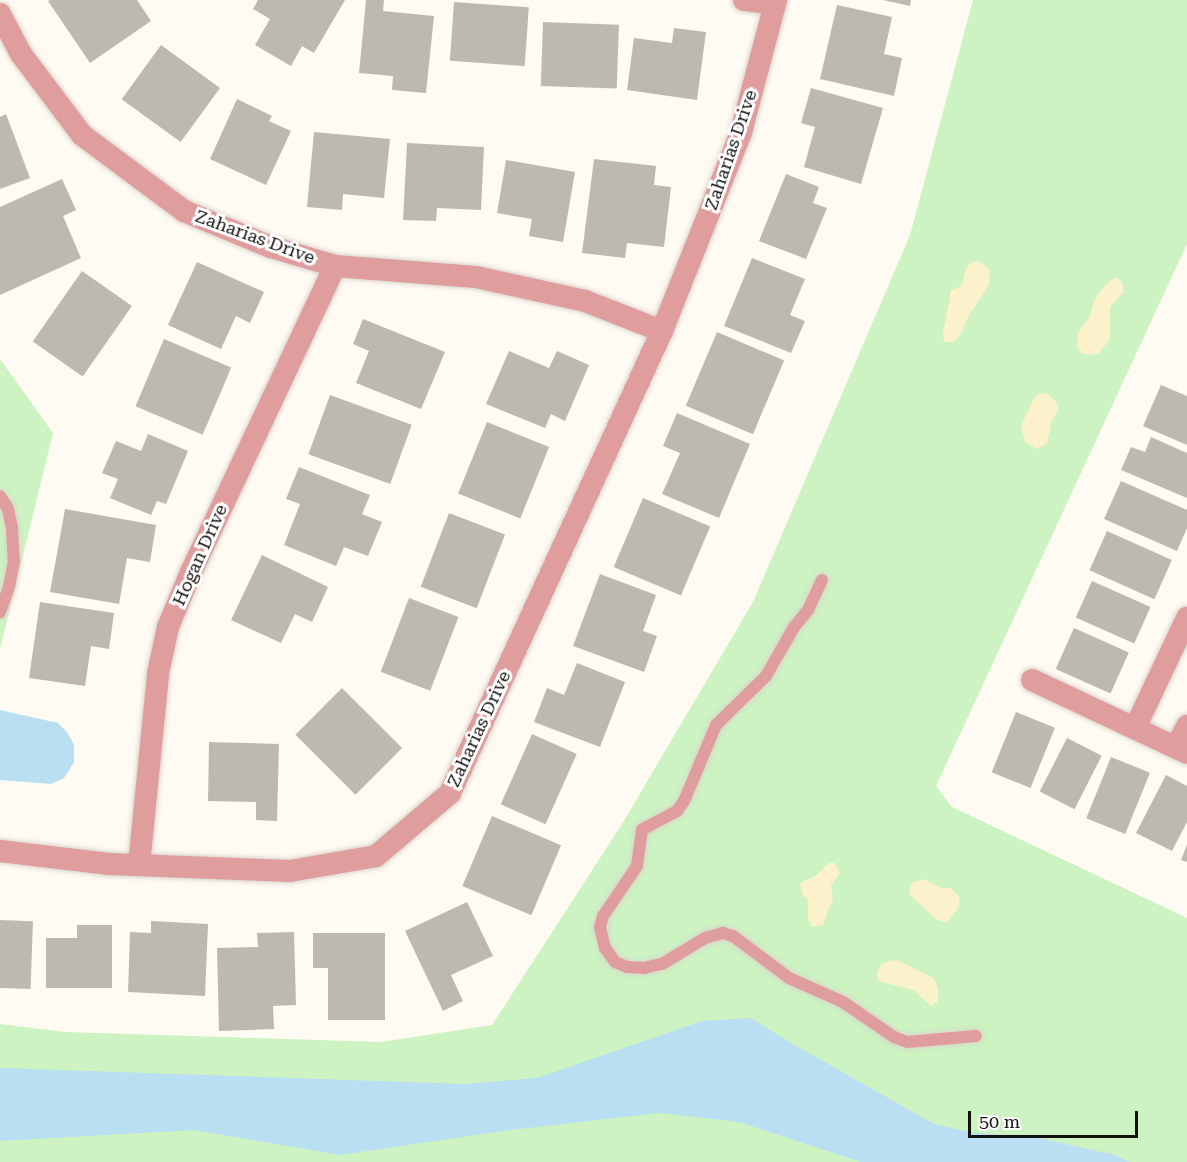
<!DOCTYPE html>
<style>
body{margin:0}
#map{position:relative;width:1187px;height:1162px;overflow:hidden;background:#fffaf2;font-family:"Roboto Serif",serif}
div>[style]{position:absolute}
.green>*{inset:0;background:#ccf3c1}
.sand>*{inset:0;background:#fbf1cb}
.water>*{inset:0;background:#badef2}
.building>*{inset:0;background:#beb9b0;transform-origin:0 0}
.roads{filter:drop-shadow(0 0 2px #d9d5cd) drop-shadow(0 0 2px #d9d5cd)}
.service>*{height:12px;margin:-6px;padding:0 6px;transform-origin:6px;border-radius:6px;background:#e09d9e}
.minor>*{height:22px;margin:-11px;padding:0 11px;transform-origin:11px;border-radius:11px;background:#e09d9e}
span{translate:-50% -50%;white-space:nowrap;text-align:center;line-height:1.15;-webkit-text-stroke:6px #fff;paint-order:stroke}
.street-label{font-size:18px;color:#12100d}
.scale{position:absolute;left:968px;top:1111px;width:170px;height:27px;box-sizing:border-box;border:3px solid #12100d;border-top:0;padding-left:8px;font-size:18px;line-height:21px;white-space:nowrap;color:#12100d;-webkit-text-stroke:4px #fff;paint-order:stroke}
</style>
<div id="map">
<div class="green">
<i style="clip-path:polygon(973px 0,1187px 0,1187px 244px,936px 786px,952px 807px,1187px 918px,1187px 1162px,0 1162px,0 1024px,65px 1032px,381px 1042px,492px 1025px,622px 824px,753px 602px,910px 235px)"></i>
<i style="clip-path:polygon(0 359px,53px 433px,0 649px)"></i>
</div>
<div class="sand">
<i style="clip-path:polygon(979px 261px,990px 270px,989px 285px,968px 317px,961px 334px,954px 342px,944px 342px,943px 333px,951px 290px,962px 286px,966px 268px,972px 262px)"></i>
<i style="clip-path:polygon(1117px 278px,1122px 282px,1124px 292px,1110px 307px,1110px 339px,1099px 353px,1089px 355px,1081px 353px,1077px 346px,1078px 332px,1089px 318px,1095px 299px,1101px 290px,1112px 279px)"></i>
<i style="clip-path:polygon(1047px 393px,1058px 404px,1058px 411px,1052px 420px,1047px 444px,1037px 449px,1025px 442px,1021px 426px,1034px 398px,1038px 394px)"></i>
<i style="clip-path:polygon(829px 863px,835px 863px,840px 873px,831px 885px,833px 898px,823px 925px,812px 927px,808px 918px,808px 900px,802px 894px,800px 883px,815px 876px)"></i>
<i style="clip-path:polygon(923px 879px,941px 888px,950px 888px,960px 897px,958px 909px,946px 923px,936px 919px,909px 894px,911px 883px)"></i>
<i style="clip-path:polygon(897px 960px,934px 978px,938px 989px,938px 1001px,931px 1006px,913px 990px,878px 981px,877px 974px,880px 966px,885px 962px)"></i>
</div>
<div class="water">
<i style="clip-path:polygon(0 710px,58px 723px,67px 732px,74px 745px,74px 762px,64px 778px,51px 784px,0 780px)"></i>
<i style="clip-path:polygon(751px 1018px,791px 1043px,934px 1124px,968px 1132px,1039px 1138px,1115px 1155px,1130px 1162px,861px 1162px,739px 1122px,659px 1113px,502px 1131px,340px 1155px,194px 1130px,0 1141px,0 1068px,465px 1084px,537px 1078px,702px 1021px)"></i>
</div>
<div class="building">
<i style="clip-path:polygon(50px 0,137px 0,151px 21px,90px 63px,48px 1px)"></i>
<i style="clip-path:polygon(258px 0,345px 0,314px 53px,302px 46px,291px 66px,255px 45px,270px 19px,253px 9px)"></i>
<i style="clip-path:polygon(366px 0,384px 0,383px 11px,434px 16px,426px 93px,392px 90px,393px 76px,359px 73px)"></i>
<i style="clip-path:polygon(883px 0,911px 0,910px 6px)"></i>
<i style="left:454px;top:2px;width:75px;height:59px;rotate:4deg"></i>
<i style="clip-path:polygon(837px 5px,892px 17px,884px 54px,902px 58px,894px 96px,820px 79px)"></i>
<i style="left:543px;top:22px;width:76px;height:64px;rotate:2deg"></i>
<i style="clip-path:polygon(674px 28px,706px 32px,697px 100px,627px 90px,634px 38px,672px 43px)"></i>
<i style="left:161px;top:45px;width:73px;height:67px;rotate:36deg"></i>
<i style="clip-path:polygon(811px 88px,883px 108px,861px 184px,804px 167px,815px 127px,801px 123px)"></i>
<i style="clip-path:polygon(237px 99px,272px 116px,269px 121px,291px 131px,266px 185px,210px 159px)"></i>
<i style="clip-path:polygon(6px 114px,30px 178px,0 189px,0 117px)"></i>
<i style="clip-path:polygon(314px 132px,390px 139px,384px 198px,343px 194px,342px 210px,307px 207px)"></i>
<i style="clip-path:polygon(407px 143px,484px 147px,481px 210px,437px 208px,436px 221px,403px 220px)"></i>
<i style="clip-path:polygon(594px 159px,656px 166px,654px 185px,671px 187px,664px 247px,627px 243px,625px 258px,582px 253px)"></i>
<i style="clip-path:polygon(506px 160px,575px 172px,563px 242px,529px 236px,532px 219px,497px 213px)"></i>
<i style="clip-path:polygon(786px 174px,819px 187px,813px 203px,827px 208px,806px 259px,759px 241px)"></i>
<i style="clip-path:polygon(62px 179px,76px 210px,63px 216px,81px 258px,0 295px,0 207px)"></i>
<i style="clip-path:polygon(752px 258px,805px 279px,790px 315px,805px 321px,791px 353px,724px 326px)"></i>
<i style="clip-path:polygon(197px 262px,264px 292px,250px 323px,236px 316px,221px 349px,168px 325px)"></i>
<i style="left:82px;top:271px;width:61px;height:86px;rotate:35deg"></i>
<i style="clip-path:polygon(363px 319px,445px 352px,421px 409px,356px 383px,369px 351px,353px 344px)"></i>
<i style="left:717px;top:332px;width:73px;height:80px;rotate:23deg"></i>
<i style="left:164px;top:339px;width:73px;height:73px;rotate:23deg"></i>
<i style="clip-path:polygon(509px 351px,549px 368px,557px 351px,589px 365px,565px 421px,551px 414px,545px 428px,486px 404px)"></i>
<i style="clip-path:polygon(1161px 385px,1187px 396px,1187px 445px,1143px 426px)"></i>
<i style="left:330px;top:395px;width:87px;height:63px;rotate:20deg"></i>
<i style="clip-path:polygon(677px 413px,750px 444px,719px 518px,662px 494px,680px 453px,663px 446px)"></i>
<i style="left:487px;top:422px;width:67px;height:77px;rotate:22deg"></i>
<i style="clip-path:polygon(148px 434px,188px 451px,166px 504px,157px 501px,151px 515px,110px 498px,118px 479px,102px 473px,116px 441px,141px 451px)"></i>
<i style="clip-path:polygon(1151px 437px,1187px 453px,1187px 498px,1121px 470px,1131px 447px,1145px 452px)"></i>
<i style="clip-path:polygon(299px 467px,370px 495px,362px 514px,382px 522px,368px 556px,344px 547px,336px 566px,284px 545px,300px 504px,286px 499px)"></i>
<i style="clip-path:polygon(1121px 481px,1187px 510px,1187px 528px,1177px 551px,1104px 519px)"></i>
<i style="left:643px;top:498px;width:73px;height:75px;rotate:23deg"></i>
<i style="clip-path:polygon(65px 509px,156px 525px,150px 562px,127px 558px,119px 604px,50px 592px)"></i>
<i style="left:449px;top:513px;width:60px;height:79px;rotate:21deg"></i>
<i style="left:1107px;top:531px;width:71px;height:43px;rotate:24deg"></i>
<i style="clip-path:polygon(262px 555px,328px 587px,312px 622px,295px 614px,281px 643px,231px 620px)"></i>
<i style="clip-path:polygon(600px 574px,656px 595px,643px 631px,657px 636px,644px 672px,573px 646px)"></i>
<i style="left:1092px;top:581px;width:64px;height:40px;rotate:24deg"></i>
<i style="left:409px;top:598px;width:53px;height:79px;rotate:21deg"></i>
<i style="clip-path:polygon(40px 602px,114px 613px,109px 649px,91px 646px,85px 686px,29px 678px)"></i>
<i style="left:1074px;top:628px;width:60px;height:45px;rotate:24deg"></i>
<i style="clip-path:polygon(577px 663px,625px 682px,600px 747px,534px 722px,547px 688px,564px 695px)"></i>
<i style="left:342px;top:688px;width:85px;height:66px;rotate:45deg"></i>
<i style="left:1016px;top:712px;width:42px;height:65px;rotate:22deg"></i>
<i style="left:532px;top:734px;width:49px;height:77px;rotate:24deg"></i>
<i style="left:1067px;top:738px;width:39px;height:60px;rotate:27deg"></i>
<i style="clip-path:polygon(209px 742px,279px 744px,277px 821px,256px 820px,256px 802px,208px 801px)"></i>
<i style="left:1111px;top:757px;width:42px;height:66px;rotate:22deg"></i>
<i style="clip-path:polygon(1166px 775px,1187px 786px,1187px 822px,1172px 851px,1136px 833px)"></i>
<i style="left:492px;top:816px;width:75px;height:76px;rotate:23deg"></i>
<i style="clip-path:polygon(1187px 845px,1187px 862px,1181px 860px)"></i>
<i style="clip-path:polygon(467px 902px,493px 956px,451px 975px,463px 1001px,443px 1011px,405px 931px)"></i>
<i style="left:0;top:920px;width:33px;height:68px;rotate:2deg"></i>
<i style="clip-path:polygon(151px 921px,208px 924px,205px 996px,128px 992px,130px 932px,151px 933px)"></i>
<i style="clip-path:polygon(77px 925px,112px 925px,112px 988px,46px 988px,46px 938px,77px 938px)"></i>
<i style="clip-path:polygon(294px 932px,296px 1005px,273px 1006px,274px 1029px,219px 1031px,217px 948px,258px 947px,257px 933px)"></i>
<i style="clip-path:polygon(313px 933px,385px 933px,385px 1020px,328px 1020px,328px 968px,313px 968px)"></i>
</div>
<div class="roads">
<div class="service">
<i style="left:0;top:496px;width:15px;rotate:58deg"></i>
<i style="left:8px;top:509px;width:19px;rotate:78deg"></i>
<i style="left:12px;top:528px;width:33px;rotate:87deg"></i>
<i style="left:14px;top:561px;width:26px;rotate:101deg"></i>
<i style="left:9px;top:587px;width:27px;rotate:110deg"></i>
<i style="left:822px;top:580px;width:33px;rotate:115deg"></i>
<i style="left:808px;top:610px;width:22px;rotate:129deg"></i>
<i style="left:794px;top:627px;width:56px;rotate:119.7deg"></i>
<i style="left:766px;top:676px;width:70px;rotate:135.6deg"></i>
<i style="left:716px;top:725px;width:82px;rotate:112.8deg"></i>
<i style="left:684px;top:801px;width:12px;rotate:125deg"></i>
<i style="left:677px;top:811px;width:40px;rotate:152deg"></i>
<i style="left:642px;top:830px;width:36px;rotate:98deg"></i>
<i style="left:637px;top:866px;width:60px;rotate:124.2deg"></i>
<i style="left:603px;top:916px;width:11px;rotate:105deg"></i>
<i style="left:600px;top:927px;width:22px;rotate:77deg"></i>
<i style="left:605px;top:948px;width:17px;rotate:54deg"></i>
<i style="left:615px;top:962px;width:13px;rotate:23deg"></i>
<i style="left:627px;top:967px;width:17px;rotate:3deg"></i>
<i style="left:644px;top:968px;width:18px;rotate:-13deg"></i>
<i style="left:662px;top:964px;width:50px;rotate:-31.2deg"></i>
<i style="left:705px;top:938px;width:19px;rotate:-16deg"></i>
<i style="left:723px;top:933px;width:10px;rotate:17deg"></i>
<i style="left:733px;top:936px;width:70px;rotate:36.9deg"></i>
<i style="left:789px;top:978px;width:59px;rotate:24deg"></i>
<i style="left:843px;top:1002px;width:62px;rotate:34.5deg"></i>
<i style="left:894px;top:1037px;width:14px;rotate:21deg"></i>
<i style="left:907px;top:1042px;width:69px;rotate:-5deg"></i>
</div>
<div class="minor">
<i style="left:744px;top:0;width:31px;rotate:7deg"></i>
<i style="left:0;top:14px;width:45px;rotate:62.3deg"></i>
<i style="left:21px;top:54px;width:101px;rotate:53deg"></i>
<i style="left:82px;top:135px;width:127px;rotate:36.7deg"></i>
<i style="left:184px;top:211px;width:94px;rotate:22.5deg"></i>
<i style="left:271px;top:247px;width:67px;rotate:16.5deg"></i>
<i style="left:335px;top:266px;width:141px;rotate:4.5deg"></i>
<i style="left:476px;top:277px;width:112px;rotate:12.4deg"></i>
<i style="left:585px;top:301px;width:83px;rotate:21.3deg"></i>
<i style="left:1032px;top:680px;width:171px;rotate:25.2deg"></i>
<i style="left:1135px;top:728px;width:122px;rotate:-64.7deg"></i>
<i style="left:1176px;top:747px;width:24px;rotate:-62deg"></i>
<i style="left:0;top:851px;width:110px;rotate:6.8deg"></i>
<i style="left:109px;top:864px;width:181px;rotate:2.2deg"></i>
<i style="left:290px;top:871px;width:87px;rotate:-9.9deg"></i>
<i style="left:376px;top:856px;width:97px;rotate:-40.4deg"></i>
<i style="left:450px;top:793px;width:508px;rotate:-65.35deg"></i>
<i style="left:662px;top:331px;width:214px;rotate:-68.3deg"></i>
<i style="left:741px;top:132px;width:137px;rotate:-75.1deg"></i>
<i style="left:139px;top:865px;width:193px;rotate:-84.3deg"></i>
<i style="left:158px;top:673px;width:47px;rotate:-77.7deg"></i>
<i style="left:168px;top:627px;width:60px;rotate:-67.3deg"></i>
<i style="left:191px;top:572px;width:338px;rotate:-64.8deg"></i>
</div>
</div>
<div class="street-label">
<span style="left:731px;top:150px;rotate:-71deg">Zaharias Drive</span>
<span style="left:255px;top:237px;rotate:20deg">Zaharias Drive</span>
<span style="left:200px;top:555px;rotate:-66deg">Hogan Drive</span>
<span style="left:479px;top:729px;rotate:-65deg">Zaharias Drive</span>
</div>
<div class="scale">50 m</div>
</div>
